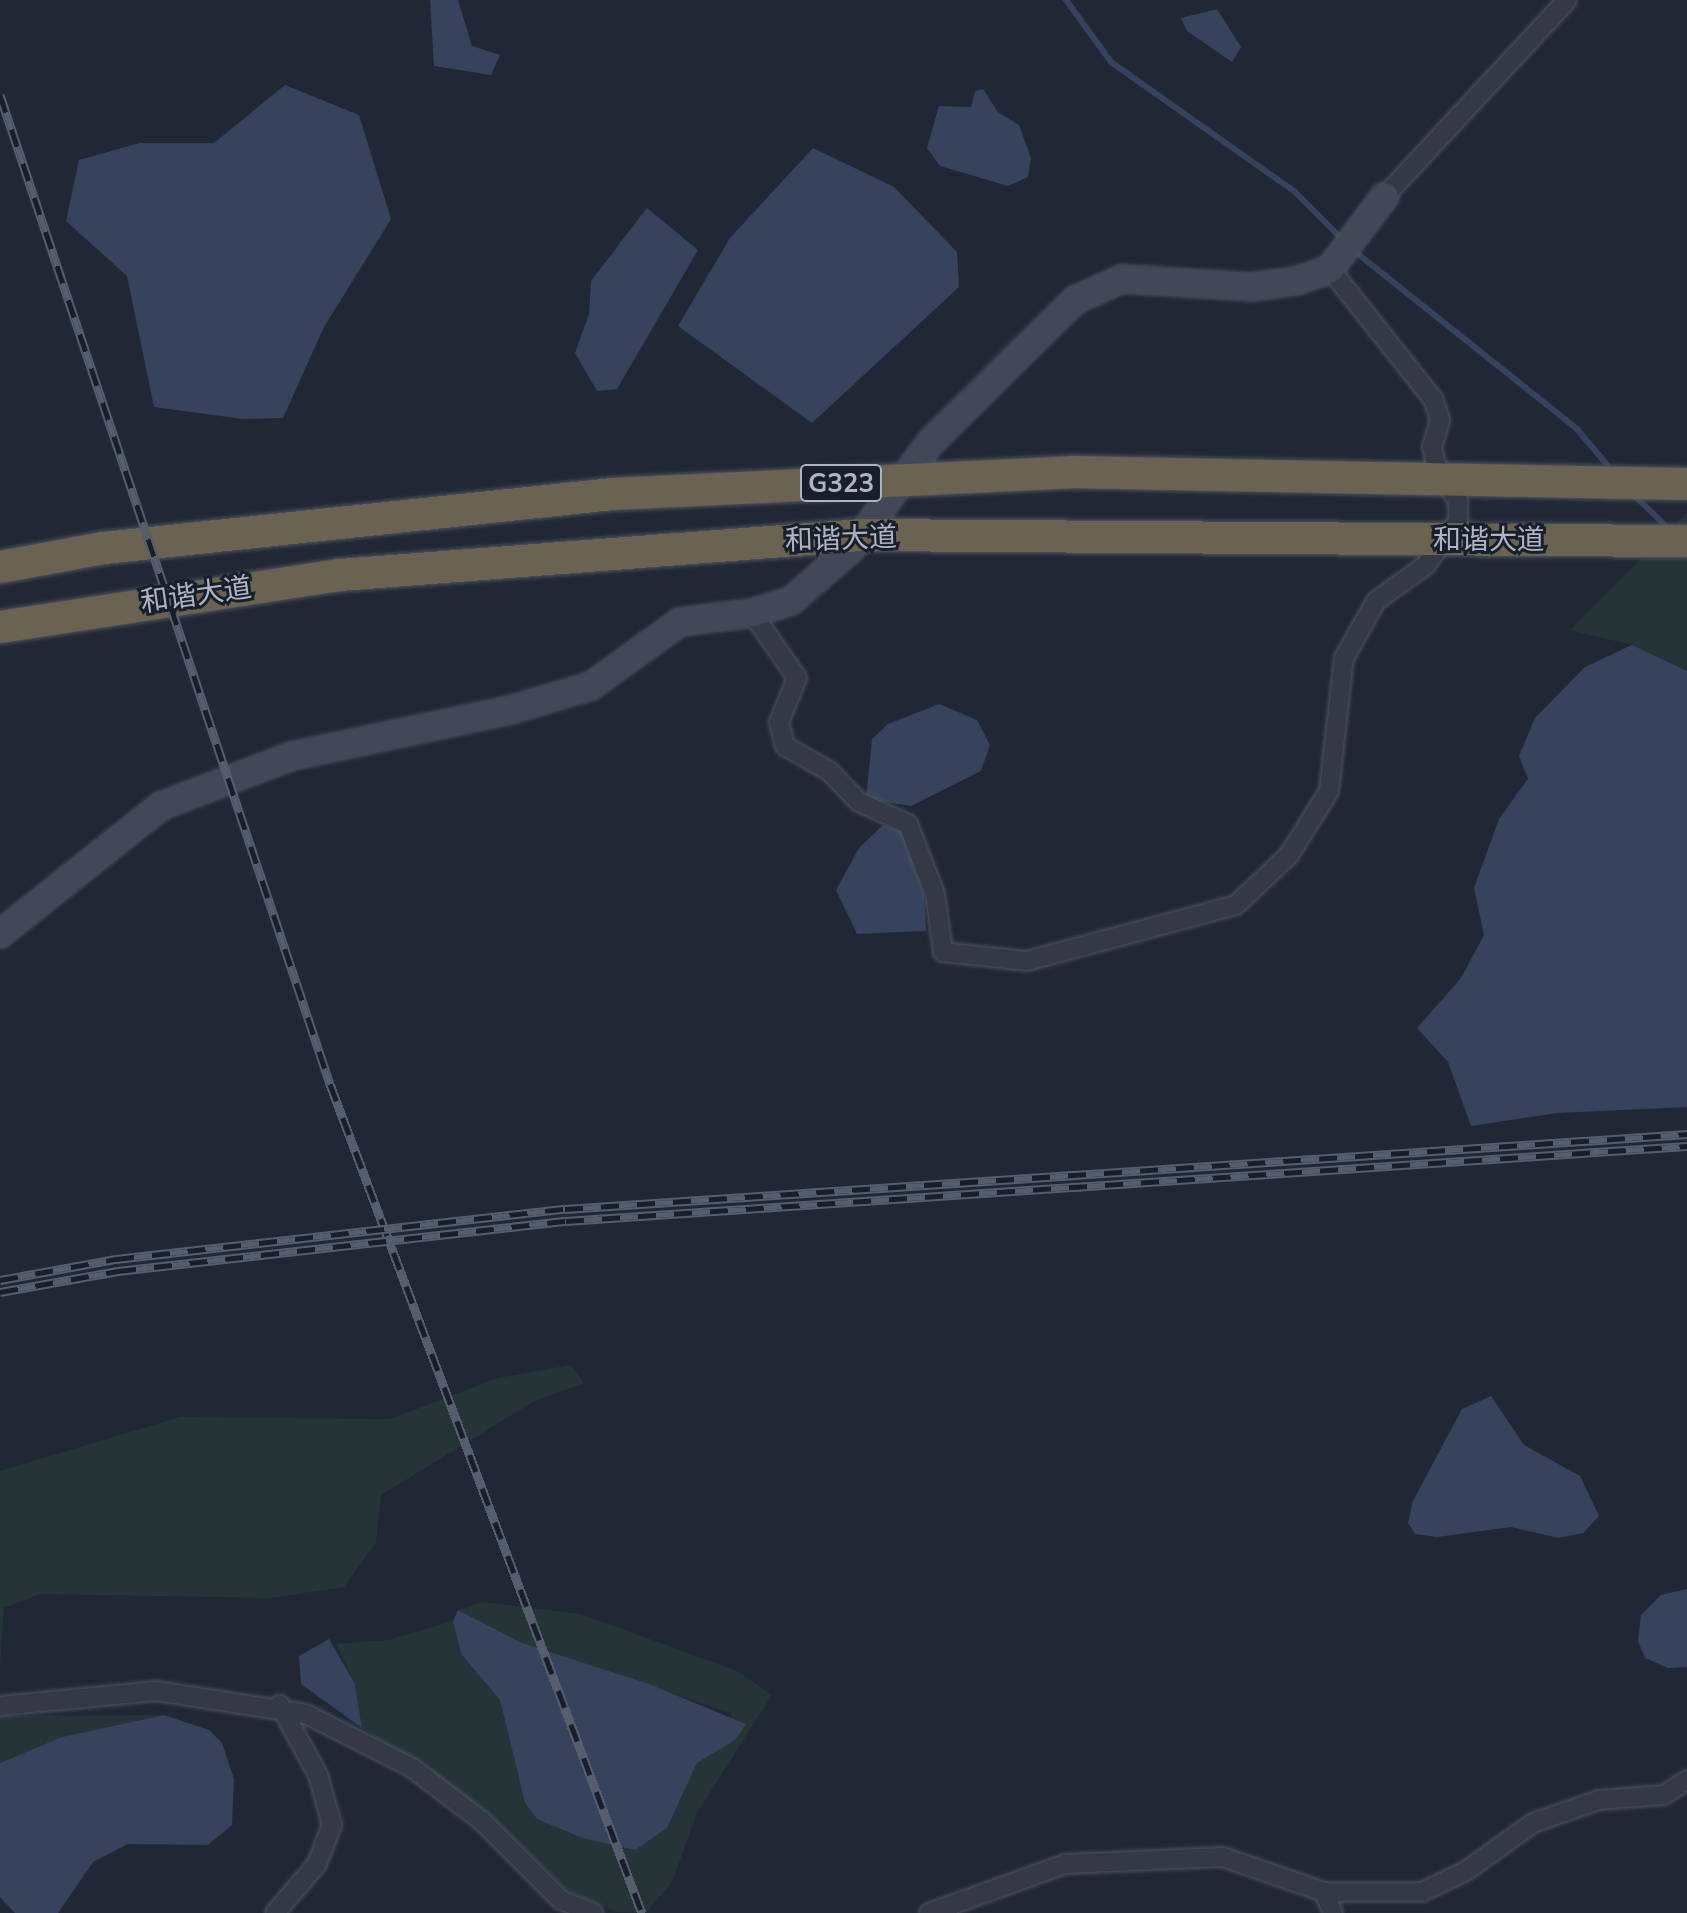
<!DOCTYPE html>
<meta charset="utf-8">
<style>
body{margin:0}
#map{position:relative;width:1687px;height:1913px;overflow:hidden;background:#212735;font-family:Mulish,"Noto Sans SC",sans-serif}
div>[style]{position:absolute}
.green>*{inset:0;background:#243437}
.water>*{inset:0;background:#37435d}
.stream>*{height:6px;margin:-3px;padding:0 3px;transform-origin:3px;border-radius:3px;background:#37435d}
.roads{filter:drop-shadow(0 0 2px #4e5460) drop-shadow(0 0 2px #4e5460)}
.street>*{height:18px;margin:-9px;padding:0 9px;transform-origin:9px;border-radius:9px;background:#343945}
.secondary>*{height:26px;margin:-13px;padding:0 13px;transform-origin:13px;border-radius:13px;background:#424858}
.highway>*{height:32px;margin:-16px;padding:0 16px;transform-origin:16px;border-radius:16px;background:#6b6351}
.rail>*{height:9px;margin-top:-4.5px;transform-origin:0;background:repeating-linear-gradient(90deg,#191f2a 0 18px,#565d6c 0 36px);box-sizing:border-box;border-block:2px solid #565d6c}
span{translate:-50% -50%;white-space:nowrap;text-align:center;line-height:1.15;-webkit-text-stroke:6px #191f2a;paint-order:stroke}
.shield-label span{padding:2px 6px;background:#191f2a;border:2px solid;border-radius:6px;-webkit-text-stroke-width:0}
.shield-label{font-size:26px;color:#aeb4c2;font-weight:700}
.street-label{font-size:28px;color:#aeb4c2}
</style>
<div id="map">
<div class="green">
<i style="clip-path:polygon(1687px 513px,1687px 671px,1632px 645px,1570px 630px)"></i>
<i style="clip-path:polygon(571px 1365px,584px 1383px,533px 1402px,381px 1495px,376px 1542px,344px 1587px,271px 1598px,40px 1594px,4px 1608px,0 1667px,0 1471px,180px 1417px,390px 1419px,498px 1378px)"></i>
<i style="clip-path:polygon(483px 1602px,581px 1614px,737px 1671px,772px 1695px,697px 1813px,672px 1882px,646px 1913px,616px 1912px,567px 1890px,489px 1814px,362px 1728px,355px 1684px,336px 1644px,388px 1640px,453px 1621px,461px 1654px,500px 1700px,525px 1803px,667px 1828px,697px 1763px,734px 1740px,731px 1713px,522px 1643px,458px 1610px)"></i>
<i style="clip-path:polygon(164px 1715px,62px 1737px,0 1763px,0 1716px)"></i>
</div>
<div class="water">
<i style="clip-path:polygon(430px 0,458px 0,472px 46px,500px 55px,491px 75px,434px 66px)"></i>
<i style="clip-path:polygon(1217px 9px,1241px 47px,1232px 62px,1187px 31px,1181px 18px)"></i>
<i style="clip-path:polygon(285px 85px,359px 115px,391px 219px,324px 327px,283px 418px,243px 419px,154px 407px,127px 276px,66px 221px,79px 160px,140px 143px,214px 143px)"></i>
<i style="clip-path:polygon(983px 89px,998px 112px,1019px 125px,1031px 158px,1028px 177px,1008px 186px,940px 166px,927px 148px,939px 106px,971px 107px,975px 91px)"></i>
<i style="clip-path:polygon(813px 148px,894px 187px,957px 252px,959px 287px,812px 423px,678px 326px,730px 238px)"></i>
<i style="clip-path:polygon(647px 208px,698px 250px,617px 389px,597px 391px,575px 353px,589px 314px,591px 281px)"></i>
<i style="clip-path:polygon(1632px 645px,1687px 671px,1687px 1107px,1557px 1113px,1471px 1126px,1448px 1062px,1417px 1028px,1461px 978px,1484px 935px,1474px 888px,1499px 819px,1528px 779px,1519px 756px,1535px 718px,1585px 667px)"></i>
<i style="clip-path:polygon(939px 704px,977px 720px,990px 745px,981px 771px,911px 806px,866px 799px,872px 739px,888px 724px)"></i>
<i style="clip-path:polygon(883px 825px,902px 832px,924px 895px,926px 931px,857px 934px,836px 890px,859px 848px)"></i>
<i style="clip-path:polygon(1491px 1396px,1524px 1445px,1580px 1476px,1599px 1516px,1583px 1533px,1559px 1538px,1511px 1527px,1437px 1537px,1415px 1534px,1408px 1523px,1413px 1501px,1462px 1409px)"></i>
<i style="clip-path:polygon(1687px 1589px,1687px 1667px,1668px 1668px,1645px 1658px,1638px 1641px,1641px 1615px,1661px 1595px)"></i>
<i style="clip-path:polygon(458px 1610px,522px 1643px,649px 1684px,746px 1724px,735px 1740px,697px 1763px,667px 1828px,635px 1850px,583px 1838px,537px 1819px,525px 1803px,500px 1700px,461px 1654px,453px 1621px)"></i>
<i style="clip-path:polygon(329px 1639px,355px 1684px,362px 1728px,301px 1684px,299px 1656px)"></i>
<i style="clip-path:polygon(164px 1715px,209px 1730px,222px 1743px,234px 1779px,232px 1825px,208px 1845px,128px 1844px,93px 1862px,58px 1913px,15px 1913px,0 1897px,0 1763px,62px 1737px)"></i>
</div>
<div class="stream">
<i style="left:1066px;top:0;width:77px;rotate:54deg"></i>
<i style="left:1111px;top:62px;width:225px;rotate:35.2deg"></i>
<i style="left:1295px;top:192px;width:66px;rotate:45deg"></i>
<i style="left:1353px;top:250px;width:287px;rotate:38.6deg"></i>
<i style="left:1577px;top:429px;width:57px;rotate:49.9deg"></i>
<i style="left:1635px;top:496px;width:49px;rotate:44.2deg"></i>
</div>
<div class="roads">
<div class="street">
<i style="left:1385px;top:196px;width:267px;rotate:-47.1deg"></i>
<i style="left:752px;top:613px;width:79px;rotate:55.3deg"></i>
<i style="left:797px;top:678px;width:48px;rotate:112.2deg"></i>
<i style="left:779px;top:722px;width:25px;rotate:76deg"></i>
<i style="left:785px;top:746px;width:51px;rotate:29.6deg"></i>
<i style="left:829px;top:771px;width:43px;rotate:45.9deg"></i>
<i style="left:859px;top:802px;width:54px;rotate:24.2deg"></i>
<i style="left:908px;top:824px;width:75px;rotate:68.9deg"></i>
<i style="left:935px;top:894px;width:59px;rotate:82.1deg"></i>
<i style="left:943px;top:952px;width:84px;rotate:6.1deg"></i>
<i style="left:1027px;top:961px;width:216px;rotate:-15deg"></i>
<i style="left:1236px;top:905px;width:73px;rotate:-43.3deg"></i>
<i style="left:1289px;top:855px;width:75px;rotate:-58deg"></i>
<i style="left:1329px;top:791px;width:134px;rotate:-83.6deg"></i>
<i style="left:1344px;top:658px;width:65px;rotate:-60.7deg"></i>
<i style="left:1376px;top:601px;width:62px;rotate:-35.8deg"></i>
<i style="left:1426px;top:565px;width:54px;rotate:-54deg"></i>
<i style="left:1458px;top:521px;width:20px;rotate:-90deg"></i>
<i style="left:1458px;top:501px;width:39px;rotate:-122deg"></i>
<i style="left:1437px;top:468px;width:22px;rotate:-103deg"></i>
<i style="left:1432px;top:447px;width:28px;rotate:-73deg"></i>
<i style="left:1440px;top:420px;width:22px;rotate:-108deg"></i>
<i style="left:1433px;top:399px;width:166px;rotate:-128.4deg"></i>
<i style="left:0;top:1706px;width:157px;rotate:-5.5deg"></i>
<i style="left:156px;top:1691px;width:152px;rotate:8.7deg"></i>
<i style="left:306px;top:1714px;width:118px;rotate:26.8deg"></i>
<i style="left:411px;top:1767px;width:89px;rotate:37.3deg"></i>
<i style="left:482px;top:1821px;width:112px;rotate:45deg"></i>
<i style="left:561px;top:1900px;width:35px;rotate:22deg"></i>
<i style="left:1324px;top:1892px;width:98px"></i>
<i style="left:1422px;top:1892px;width:49px;rotate:-25.5deg"></i>
<i style="left:1466px;top:1871px;width:82px;rotate:-35.6deg"></i>
<i style="left:1533px;top:1823px;width:70px;rotate:-19.2deg"></i>
<i style="left:1599px;top:1800px;width:65px;rotate:-4.4deg"></i>
<i style="left:1664px;top:1795px;width:27px;rotate:-33deg"></i>
<i style="left:275px;top:1913px;width:65px;rotate:-49.4deg"></i>
<i style="left:317px;top:1864px;width:42px;rotate:-69deg"></i>
<i style="left:332px;top:1825px;width:52px;rotate:-105.6deg"></i>
<i style="left:318px;top:1775px;width:80px;rotate:-118.5deg"></i>
<i style="left:929px;top:1913px;width:145px;rotate:-19.8deg"></i>
<i style="left:1065px;top:1864px;width:158px;rotate:-2.5deg"></i>
<i style="left:1223px;top:1857px;width:107px;rotate:19.1deg"></i>
<i style="left:1324px;top:1892px;width:23px;rotate:67deg"></i>
</div>
<div class="secondary">
<i style="left:0;top:934px;width:206px;rotate:-38.5deg"></i>
<i style="left:161px;top:806px;width:140px;rotate:-20.9deg"></i>
<i style="left:292px;top:756px;width:223px;rotate:-11.9deg"></i>
<i style="left:510px;top:710px;width:84px;rotate:-16.5deg"></i>
<i style="left:591px;top:686px;width:110px;rotate:-35.7deg"></i>
<i style="left:680px;top:622px;width:73px;rotate:-7.1deg"></i>
<i style="left:752px;top:613px;width:41px;rotate:-17.1deg"></i>
<i style="left:791px;top:601px;width:81px;rotate:-41deg"></i>
<i style="left:852px;top:548px;width:131px;rotate:-53.4deg"></i>
<i style="left:930px;top:443px;width:204px;rotate:-44.6deg"></i>
<i style="left:1075px;top:300px;width:51px;rotate:-24.1deg"></i>
<i style="left:1122px;top:279px;width:129px;rotate:3.5deg"></i>
<i style="left:1251px;top:287px;width:45px;rotate:-7.6deg"></i>
<i style="left:1296px;top:281px;width:36px;rotate:-19deg"></i>
<i style="left:1330px;top:269px;width:91px;rotate:-53deg"></i>
</div>
<div class="highway">
<i style="left:0;top:567px;width:106px;rotate:-10.4deg"></i>
<i style="left:104px;top:548px;width:512px;rotate:-6.06deg"></i>
<i style="left:613px;top:494px;width:460px;rotate:-2.7deg"></i>
<i style="left:1072px;top:472px;width:615px;rotate:1.12deg"></i>
<i style="left:0;top:627px;width:344px;rotate:-8.7deg"></i>
<i style="left:340px;top:575px;width:523px;rotate:-4.39deg"></i>
<i style="left:861px;top:535px;width:826px;rotate:0.42deg"></i>
</div>
</div>
<div class="rail">
<i style="left:0;top:95px;width:1043px;rotate:71.55deg"></i>
<i style="left:330px;top:1084px;width:886px;rotate:69.38deg"></i>
<i style="left:0;top:1280px;width:118px;rotate:-10.3deg"></i>
<i style="left:116px;top:1259px;width:452px;rotate:-6.4deg"></i>
<i style="left:565px;top:1209px;width:1125px;rotate:-3.82deg"></i>
<i style="left:0;top:1292px;width:120px;rotate:-10.1deg"></i>
<i style="left:118px;top:1271px;width:451px;rotate:-6.4deg"></i>
<i style="left:566px;top:1221px;width:1124px;rotate:-3.83deg"></i>
</div>
<div class="shield-label">
<span style="left:841px;top:483px">G323</span>
</div>
<div class="street-label">
<span style="left:841px;top:538px;rotate:-2deg">和谐大道</span>
<span style="left:1489px;top:539px">和谐大道</span>
<span style="left:196px;top:594px;rotate:-8deg">和谐大道</span>
</div>
</div>
